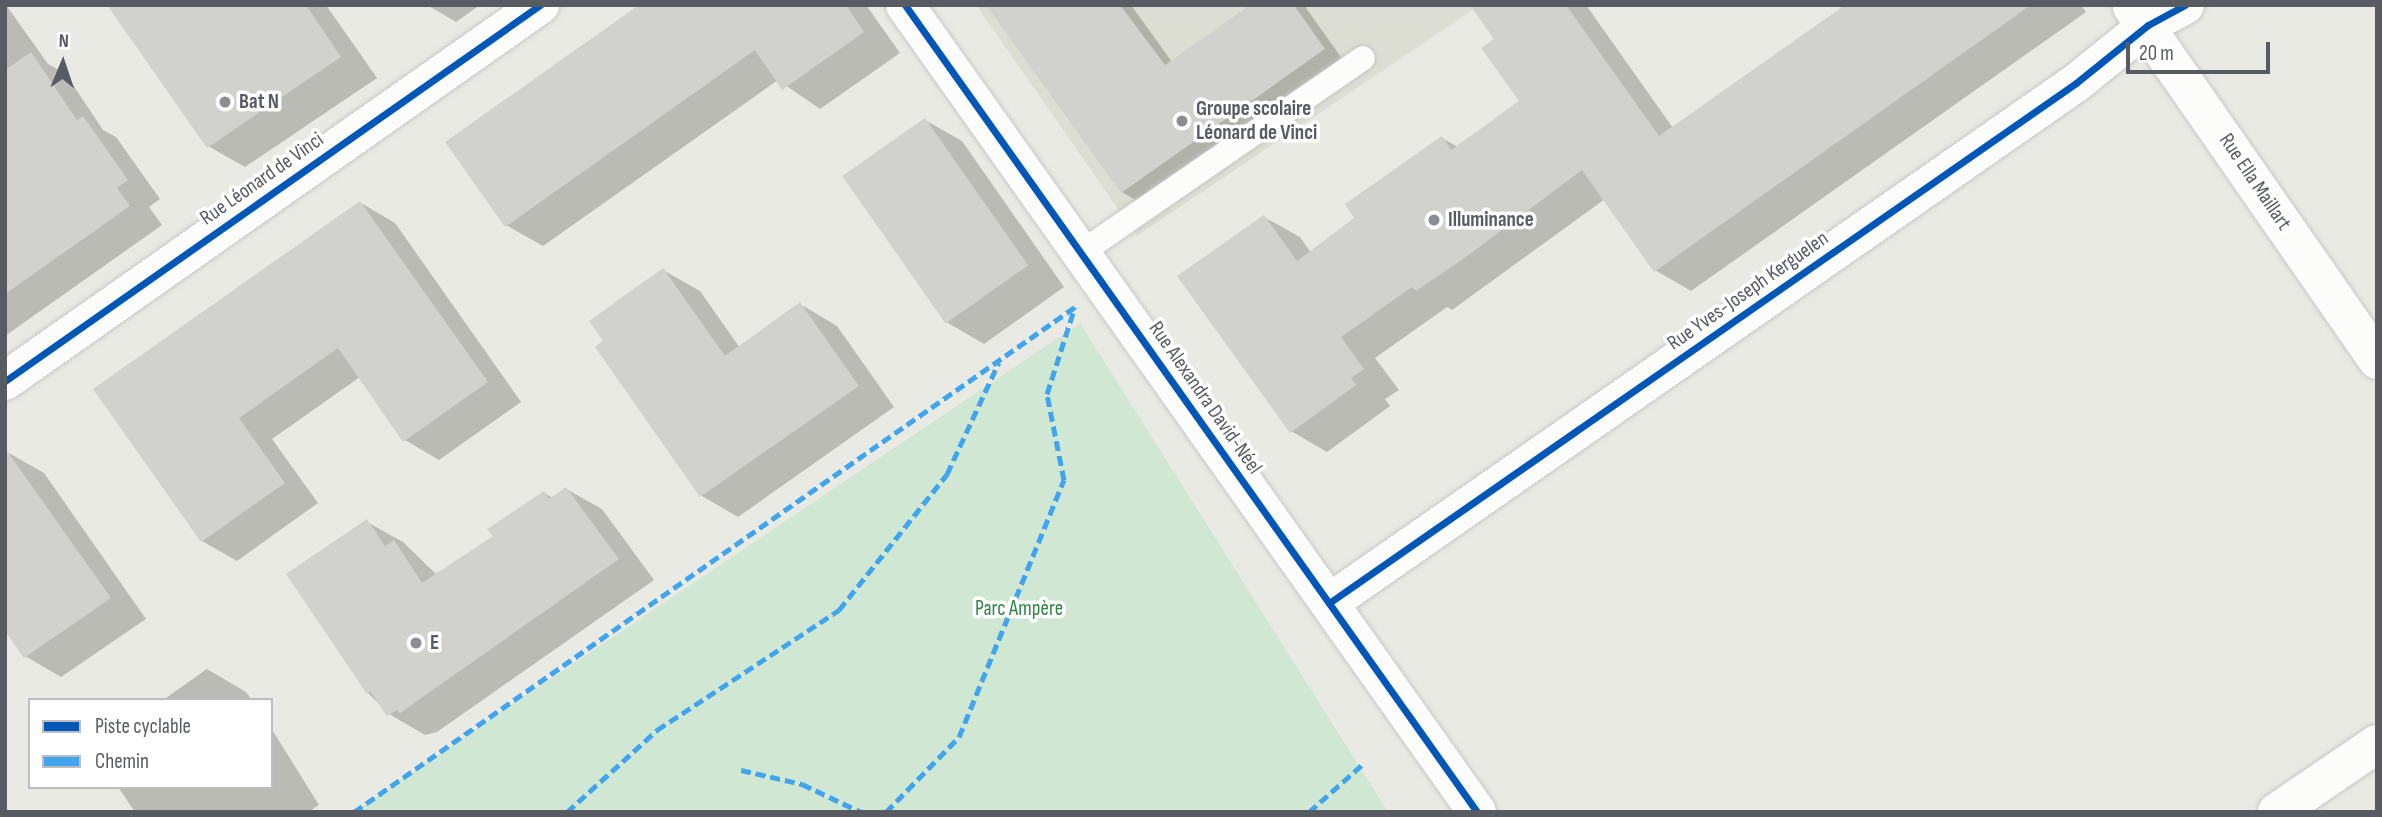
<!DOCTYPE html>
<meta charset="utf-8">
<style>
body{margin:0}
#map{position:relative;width:2382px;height:817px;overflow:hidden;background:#eaeae4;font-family:"Sofia Sans Condensed",sans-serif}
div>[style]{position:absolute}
.education>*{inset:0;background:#ddded3}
.green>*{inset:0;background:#d0e8d3}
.shadow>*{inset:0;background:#0003}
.building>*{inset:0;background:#d1d1cd;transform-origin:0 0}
.roads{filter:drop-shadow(0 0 2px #c7c7c7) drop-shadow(0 0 2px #c7c7c7)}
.service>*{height:24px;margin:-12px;padding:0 12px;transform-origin:12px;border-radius:12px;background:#fcfcfb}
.minor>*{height:38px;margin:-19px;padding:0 19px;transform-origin:19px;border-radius:19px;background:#fcfcfb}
.quiet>*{height:5px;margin-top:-2.5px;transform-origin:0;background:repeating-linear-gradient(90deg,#40a5ee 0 10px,transparent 0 15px)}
.cycleway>*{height:7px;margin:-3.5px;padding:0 3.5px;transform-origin:3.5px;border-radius:3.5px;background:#0057b8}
.dots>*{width:19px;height:19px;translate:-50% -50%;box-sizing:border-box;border:4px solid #fff;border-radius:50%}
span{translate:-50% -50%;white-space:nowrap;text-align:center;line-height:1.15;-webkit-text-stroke:7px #fff;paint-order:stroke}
.poi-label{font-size:21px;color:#595b63;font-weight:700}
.left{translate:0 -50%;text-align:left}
.street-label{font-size:21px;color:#595b63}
.park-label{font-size:21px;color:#2e8545}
.frame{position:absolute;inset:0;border:7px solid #595b63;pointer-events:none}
.legend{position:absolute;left:28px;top:698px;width:245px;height:91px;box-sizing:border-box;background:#fff;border:2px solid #bdbdc1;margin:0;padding:9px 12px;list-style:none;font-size:21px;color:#595b63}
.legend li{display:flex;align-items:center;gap:14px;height:35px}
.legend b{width:35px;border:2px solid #bdbdc1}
.north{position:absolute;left:28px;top:28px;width:70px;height:70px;-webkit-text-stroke:5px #fff;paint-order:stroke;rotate:2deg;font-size:19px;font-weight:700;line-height:28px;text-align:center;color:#595b63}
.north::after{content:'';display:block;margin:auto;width:24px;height:32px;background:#595b63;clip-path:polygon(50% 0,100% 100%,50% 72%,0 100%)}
.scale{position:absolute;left:2126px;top:42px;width:144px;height:32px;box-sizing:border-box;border:4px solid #595b63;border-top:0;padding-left:9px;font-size:21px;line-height:24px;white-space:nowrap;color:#595b63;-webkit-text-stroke:5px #fff;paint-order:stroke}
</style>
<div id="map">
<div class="education">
<i style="clip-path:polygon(976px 5px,1480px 5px,1137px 236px)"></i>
</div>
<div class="green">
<i style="clip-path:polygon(1080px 323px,1388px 812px,354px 812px,360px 807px)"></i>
</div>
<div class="shadow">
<i style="clip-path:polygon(6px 5px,48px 64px,65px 73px,103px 130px,116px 137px,160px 199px,149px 207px,162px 225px,5px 336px)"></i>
<i style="clip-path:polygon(109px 5px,326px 5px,377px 78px,245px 167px,208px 146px)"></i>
<i style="clip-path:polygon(427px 5px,480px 5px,456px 22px)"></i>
<i style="clip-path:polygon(641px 5px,866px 5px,900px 53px,820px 109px,778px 80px,543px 246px,506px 225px)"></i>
<i style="clip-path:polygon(989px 5px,1131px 5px,1172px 62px,1253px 5px,1304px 5px,1343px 60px,1141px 203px,1122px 192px)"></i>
<i style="clip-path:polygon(1472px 5px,1586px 5px,1673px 128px,1848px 5px,2081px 5px,2086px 12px,1691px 291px,1655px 270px,1605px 199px,1452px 310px,1447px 307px,1375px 358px,1399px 390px,1385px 399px,1390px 406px,1327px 452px,1291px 431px,1264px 217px,1300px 237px,1311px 253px,1357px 218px,1442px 138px,1458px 147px,1521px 101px,1496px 39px)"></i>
<i style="clip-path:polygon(925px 120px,962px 141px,1064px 287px,984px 344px,948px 323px)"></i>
<i style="clip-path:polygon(361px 203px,395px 223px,521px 402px,439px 460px,405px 440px,360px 377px,272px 439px,318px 503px,237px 561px,202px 541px,96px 390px)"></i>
<i style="clip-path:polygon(663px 270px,700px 291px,740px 348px,800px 304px,837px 326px,894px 407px,738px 517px,702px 496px,597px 347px)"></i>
<i style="clip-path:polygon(7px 452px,44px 473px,146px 619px,61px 677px,25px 656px)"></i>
<i style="clip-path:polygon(566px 489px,602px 509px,654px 580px,437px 732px,425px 735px,389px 714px,368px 693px,367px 522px,403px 542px,437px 575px,495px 537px,544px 493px,553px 498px)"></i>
<i style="clip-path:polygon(207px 669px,246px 692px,252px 700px,163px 700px)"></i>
<i style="clip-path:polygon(271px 728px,319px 805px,308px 812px,135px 812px,118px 787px,271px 787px)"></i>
</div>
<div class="building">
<i style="clip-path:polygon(107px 5px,306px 5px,341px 57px,207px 148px)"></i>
<i style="clip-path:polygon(639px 5px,846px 5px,864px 32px,782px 90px,755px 50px,505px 227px,445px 142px)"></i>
<i style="clip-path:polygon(986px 5px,1120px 5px,1165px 65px,1250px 5px,1294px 5px,1325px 49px,1121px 193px)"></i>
<i style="clip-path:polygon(1470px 5px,1566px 5px,1659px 136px,1845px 5px,2031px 5px,1654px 272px,1582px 170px,1466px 257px,1416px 291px,1412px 287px,1341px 337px,1364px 369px,1351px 378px,1356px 385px,1290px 433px,1177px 276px,1264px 215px,1297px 261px,1354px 218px,1345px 204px,1442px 136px,1451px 150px,1519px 101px,1481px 48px,1494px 39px)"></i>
<i style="clip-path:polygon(31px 52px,77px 120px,83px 116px,128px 180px,117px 188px,130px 206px,5px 294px,5px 70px)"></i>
<i style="left:925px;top:118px;width:180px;height:101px;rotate:55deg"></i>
<i style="clip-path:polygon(360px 201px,488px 382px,403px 442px,338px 348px,239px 418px,285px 483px,201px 542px,93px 389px)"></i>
<i style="clip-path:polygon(663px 268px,725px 356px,800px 302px,859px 386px,700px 497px,595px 347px,603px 341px,589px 321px)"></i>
<i style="clip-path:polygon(5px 448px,111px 598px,24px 658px,5px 631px)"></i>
<i style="clip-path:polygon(566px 487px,619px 559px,400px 713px,397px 710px,387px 716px,370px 691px,367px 694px,286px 574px,367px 519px,385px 546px,394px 540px,422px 583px,493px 536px,487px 529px,544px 491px,549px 499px)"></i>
</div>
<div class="roads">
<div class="service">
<i style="left:1082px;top:252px;width:341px;rotate:-34.6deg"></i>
</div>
<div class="minor">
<i style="left:905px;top:5px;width:989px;rotate:54.67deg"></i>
<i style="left:2132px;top:7px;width:430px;rotate:55.2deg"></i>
<i style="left:5px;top:381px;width:654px;rotate:-35.1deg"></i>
<i style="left:1329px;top:603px;width:910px;rotate:-34.84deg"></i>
<i style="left:2076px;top:83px;width:92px;rotate:-38.9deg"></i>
<i style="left:2148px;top:25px;width:42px;rotate:-28.4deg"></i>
<i style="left:2277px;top:812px;width:121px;rotate:-34.2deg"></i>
</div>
</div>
<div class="quiet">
<i style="left:741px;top:770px;width:63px;rotate:12.9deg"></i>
<i style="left:802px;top:784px;width:65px;rotate:25.4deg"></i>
<i style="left:354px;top:812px;width:880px;rotate:-35.01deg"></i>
<i style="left:567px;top:812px;width:122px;rotate:-42.3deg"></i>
<i style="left:657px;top:730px;width:218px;rotate:-33.4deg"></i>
<i style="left:839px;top:610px;width:174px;rotate:-51.5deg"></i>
<i style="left:947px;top:474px;width:123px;rotate:-65.1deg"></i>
<i style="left:886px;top:812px;width:105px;rotate:-45.8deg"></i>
<i style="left:959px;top:737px;width:278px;rotate:-67.8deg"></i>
<i style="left:1064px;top:480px;width:88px;rotate:-101.2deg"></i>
<i style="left:1047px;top:394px;width:91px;rotate:-72.2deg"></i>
<i style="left:1309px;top:812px;width:72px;rotate:-41.6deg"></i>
</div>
<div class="cycleway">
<i style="left:905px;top:5px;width:989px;rotate:54.67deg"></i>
<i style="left:5px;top:381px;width:654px;rotate:-35.1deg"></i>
<i style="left:1329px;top:603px;width:910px;rotate:-34.84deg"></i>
<i style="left:2076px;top:83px;width:92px;rotate:-38.9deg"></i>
<i style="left:2148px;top:25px;width:42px;rotate:-28.4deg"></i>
</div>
<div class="dots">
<i style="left:225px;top:102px;background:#8c8d90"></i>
<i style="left:1182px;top:121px;background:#8c8d90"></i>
<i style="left:1434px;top:220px;background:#8c8d90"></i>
<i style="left:416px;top:643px;background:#8c8d90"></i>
</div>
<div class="poi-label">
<span class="left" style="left:239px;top:102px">Bat N</span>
<span class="left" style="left:1196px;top:121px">Groupe scolaire<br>Léonard de Vinci</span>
<span class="left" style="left:1448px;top:220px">Illuminance</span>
<span class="left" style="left:430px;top:643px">E</span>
</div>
<div class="street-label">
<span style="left:262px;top:179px;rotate:-35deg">Rue Léonard de Vinci</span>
<span style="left:2255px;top:182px;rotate:56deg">Rue Ella Maillart</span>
<span style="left:1748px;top:291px;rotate:-35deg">Rue Yves-Joseph Kerguelen</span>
<span style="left:1205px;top:398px;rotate:55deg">Rue Alexandra David-Néel</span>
</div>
<div class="park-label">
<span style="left:1019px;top:609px">Parc Ampère</span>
</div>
<div class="frame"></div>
<ul class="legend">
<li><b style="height:9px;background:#0057b8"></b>Piste cyclable</li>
<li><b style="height:9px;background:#40a5ee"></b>Chemin</li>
</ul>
<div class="north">N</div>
<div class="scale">20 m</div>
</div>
